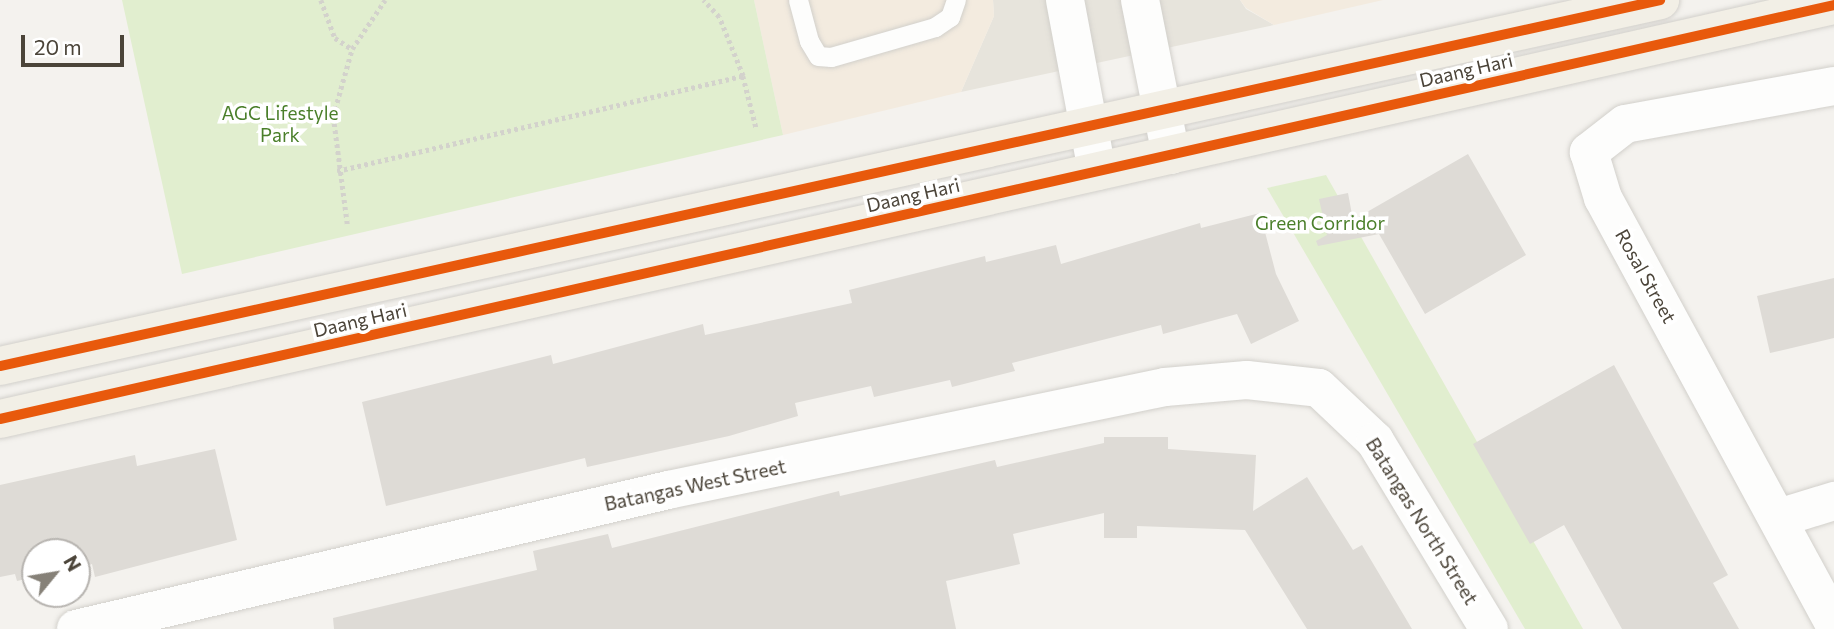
<!DOCTYPE html>
<style>
body{margin:0}
#map{position:relative;width:1834px;height:629px;overflow:hidden;background:#f4f2ee;font-family:Commissioner,sans-serif}
div>[style]{position:absolute}
.residential>*{inset:0;background:#e7e4dc}
.commercial>*{inset:0;background:#f3ebdf}
.green>*{inset:0;background:#e1eecf}
.building>*{inset:0;background:#dedbd6}
.path>*{height:4.5px;margin-top:-2.25px;transform-origin:0;background:repeating-linear-gradient(90deg,#d3d2cc 0 3.5px,transparent 0 7px)}
.roads{filter:drop-shadow(0 0 2px #d2d0cb) drop-shadow(0 0 2px #d2d0cb)}
.lane>*{height:19px;margin:-9.5px;padding:0 9.5px;transform-origin:9.5px;border-radius:9.5px;background:#fdfdfc}
.street>*{height:38px;margin:-19px;padding:0 19px;transform-origin:19px;border-radius:19px;background:#fdfdfc}
.primary>*{height:38px;margin:-19px;padding:0 19px;transform-origin:19px;border-radius:19px;background:#f2efe6}
.cycleway>*{height:10px;margin:-5px;padding:0 5px;transform-origin:5px;border-radius:5px;background:#e8590c}
span{translate:-50% -50%;white-space:nowrap;text-align:center;line-height:1.15;-webkit-text-stroke:7px #fff;paint-order:stroke}
.street-label{font-size:19px;color:#4b4439}
.park-label{font-size:19px;color:#4a7f2a}
.north{position:absolute;left:21px;top:538px;width:70px;height:70px;box-sizing:border-box;background:#fff;border:2px solid #b7b4b0;border-radius:50%;rotate:60deg;font-size:19px;font-weight:700;line-height:28px;text-align:center;color:#4b4439}
.north::after{content:'';display:block;margin:auto;width:24px;height:32px;background:#868178;clip-path:polygon(50% 0,100% 100%,50% 72%,0 100%)}
.scale{position:absolute;left:21px;top:35px;width:103px;height:32px;box-sizing:border-box;border:4px solid #4b4439;border-top:0;padding-left:9px;font-size:21px;line-height:24px;white-space:nowrap;color:#4b4439;-webkit-text-stroke:5px #fff;paint-order:stroke}
</style>
<div id="map">
<div class="residential">
<i style="clip-path:polygon(993px 0,1240px 0,1246px 9px,1274px 25px,961px 92px,994px 16px)"></i>
</div>
<div class="commercial">
<i style="clip-path:polygon(754px 0,993px 0,994px 16px,961px 92px,783px 135px)"></i>
<i style="clip-path:polygon(1240px 0,1383px 0,1274px 25px,1246px 8px)"></i>
</div>
<div class="green">
<i style="clip-path:polygon(122px 0,754px 0,783px 135px,182px 274px)"></i>
<i style="clip-path:polygon(1326px 175px,1583px 629px,1525px 629px,1267px 188px)"></i>
</div>
<div class="building">
<i style="clip-path:polygon(1468px 154px,1526px 255px,1425px 314px,1379px 234px,1318px 246px,1316px 241px,1327px 235px,1319px 199px,1348px 193px,1353px 220px)"></i>
<i style="clip-path:polygon(1260px 213px,1276px 274px,1299px 321px,1251px 344px,1237px 314px,1163px 334px,1161px 325px,1012px 363px,1015px 371px,952px 387px,950px 380px,874px 397px,871px 386px,795px 403px,798px 416px,729px 436px,587px 467px,585px 458px,386px 506px,362px 402px,551px 355px,553px 364px,703px 324px,705px 335px,852px 303px,849px 290px,985px 256px,986px 262px,1056px 245px,1061px 264px,1200px 223px,1201px 228px)"></i>
<i style="clip-path:polygon(1834px 278px,1834px 338px,1770px 353px,1757px 296px)"></i>
<i style="clip-path:polygon(1614px 365px,1728px 575px,1713px 583px,1739px 629px,1622px 629px,1564px 525px,1530px 544px,1473px 444px)"></i>
<i style="clip-path:polygon(1104px 437px,1168px 437px,1168px 449px,1256px 455px,1253px 511px,1307px 477px,1353px 550px,1362px 545px,1412px 629px,1307px 629px,1245px 530px,1137px 526px,1137px 538px,1104px 538px,1104px 513px,1013px 534px,1020px 564px,946px 581px,956px 629px,334px 629px,333px 618px,537px 570px,533px 551px,608px 534px,612px 548px,839px 491px,840px 496px,995px 460px,997px 467px,1104px 443px)"></i>
<i style="clip-path:polygon(215px 449px,237px 540px,95px 577px,92px 564px,77px 568px,77px 552px,35px 552px,35px 577px,17px 581px,15px 574px,0 577px,0 485px,135px 455px,137px 466px)"></i>
</div>
<div class="path">
<i style="left:321px;top:0;width:40px;rotate:69.8deg"></i>
<i style="left:335px;top:38px;width:20px;rotate:33deg"></i>
<i style="left:743px;top:76px;width:53px;rotate:75.7deg"></i>
<i style="left:337px;top:171px;width:417px;rotate:-13.2deg"></i>
<i style="left:743px;top:76px;width:64px;rotate:-112.1deg"></i>
<i style="left:719px;top:17px;width:23px;rotate:-133deg"></i>
<i style="left:347px;top:224px;width:109px;rotate:-97.4deg"></i>
<i style="left:333px;top:116px;width:70px;rotate:-74.2deg"></i>
<i style="left:352px;top:49px;width:59px;rotate:-56deg"></i>
</div>
<div class="roads">
<div class="lane">
<i style="left:798px;top:0;width:42px;rotate:75deg"></i>
<i style="left:809px;top:41px;width:17px;rotate:59deg"></i>
<i style="left:818px;top:56px;width:13px;rotate:4deg"></i>
<i style="left:831px;top:57px;width:108px;rotate:-16.1deg"></i>
<i style="left:935px;top:27px;width:18px;rotate:-34deg"></i>
<i style="left:950px;top:17px;width:18px;rotate:-71deg"></i>
</div>
<div class="street">
<i style="left:1065px;top:0;width:174px;rotate:79.4deg"></i>
<i style="left:1140px;top:0;width:158px;rotate:78.7deg"></i>
<i style="left:1834px;top:86px;width:212px;rotate:169.7deg"></i>
<i style="left:1625px;top:124px;width:46px;rotate:142.1deg"></i>
<i style="left:1589px;top:152px;width:48px;rotate:73.1deg"></i>
<i style="left:1603px;top:198px;width:484px;rotate:61.5deg"></i>
<i style="left:1779px;top:518px;width:58px;rotate:-17.2deg"></i>
<i style="left:76px;top:629px;width:608px;rotate:-13.21deg"></i>
<i style="left:668px;top:490px;width:508px;rotate:-11.71deg"></i>
<i style="left:1165px;top:387px;width:82px;rotate:-4.9deg"></i>
<i style="left:1247px;top:380px;width:72px;rotate:6.3deg"></i>
<i style="left:1319px;top:388px;width:77px;rotate:43.4deg"></i>
<i style="left:1375px;top:441px;width:220px;rotate:58.8deg"></i>
</div>
<div class="primary">
<i style="left:0;top:366px;width:1700px;rotate:-12.43deg"></i>
<i style="left:0;top:419px;width:1880px;rotate:-12.72deg"></i>
</div>
</div>
<div class="cycleway">
<i style="left:0;top:366px;width:1700px;rotate:-12.43deg"></i>
<i style="left:0;top:419px;width:1880px;rotate:-12.72deg"></i>
</div>
<div class="street-label">
<span style="left:1466px;top:70px;rotate:-13deg">Daang Hari</span>
<span style="left:913px;top:195px;rotate:-13deg">Daang Hari</span>
<span style="left:1646px;top:276px;rotate:61deg">Rosal Street</span>
<span style="left:360px;top:320px;rotate:-13deg">Daang Hari</span>
<span style="left:695px;top:485px;rotate:-12deg">Batangas West Street</span>
<span style="left:1422px;top:521px;rotate:58deg">Batangas North Street</span>
</div>
<div class="park-label">
<span style="left:280px;top:124px">AGC Lifestyle<br>Park</span>
<span style="left:1320px;top:223px">Green Corridor</span>
</div>
<div class="north">N</div>
<div class="scale">20 m</div>
</div>
